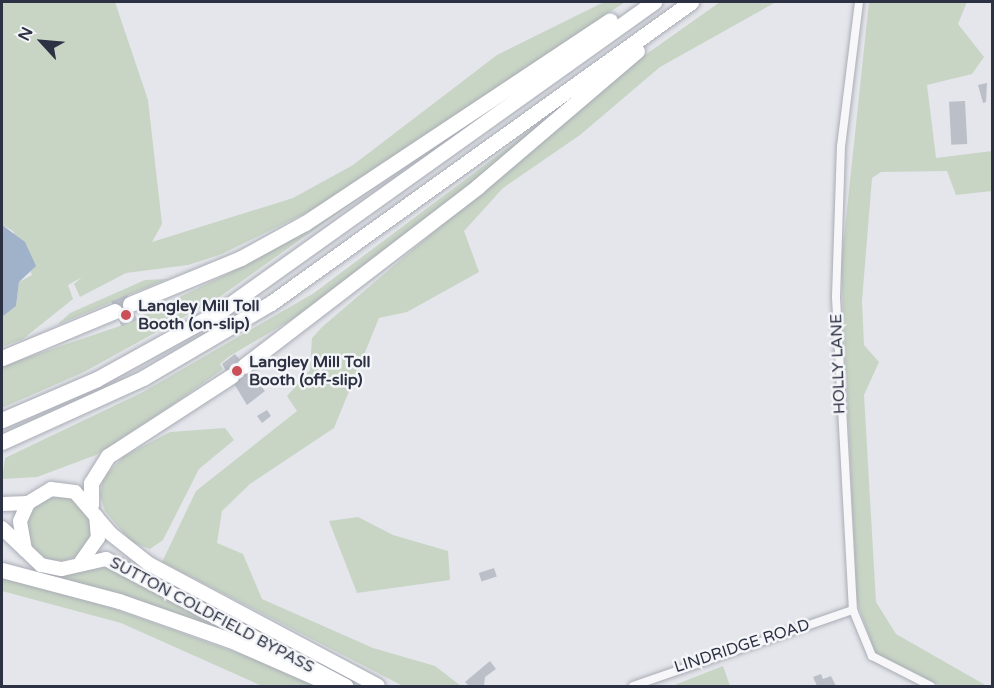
<!DOCTYPE html>
<style>
body{margin:0}
#map{position:relative;width:994px;height:688px;overflow:hidden;background:#e4e6eb;font-family:"Varela Round",sans-serif}
div>[style]{position:absolute}
.green>*{inset:0;background:#c8d5c5}
.round{border-radius:50%}
.water>*{inset:0;background:#a0b1ca}
.building>*{inset:0;background:#bbbfc8;transform-origin:0 0}
.roads{filter:drop-shadow(0 0 2px #a9acb5) drop-shadow(0 0 2px #a9acb5)}
.minor>*{height:8px;margin:-4px;padding:0 4px;transform-origin:4px;border-radius:4px;background:#f7f7f9}
.trunk>*{height:14px;margin:-7px;padding:0 7px;transform-origin:7px;border-radius:7px;background:#fff}
.motorway>*{height:15px;margin:-7.5px;padding:0 7.5px;transform-origin:7.5px;border-radius:7.5px;background:#fff}
.dots>*{width:16px;height:16px;translate:-50% -50%;box-sizing:border-box;border:3px solid #f4f5f8;border-radius:50%}
span{translate:-50% -50%;white-space:nowrap;text-align:center;line-height:1.15;-webkit-text-stroke:5px #f4f5f8;paint-order:stroke}
.poi-label{font-size:16px;color:#2c3243;font-weight:700}
.left{translate:0 -50%;text-align:left}
.street-label{font-size:16px;color:#2c3243}
.frame{position:absolute;inset:0;border:3px solid #2c3243;pointer-events:none}
.north{position:absolute;left:12px;top:12px;width:60px;height:60px;-webkit-text-stroke:4px #f4f5f8;paint-order:stroke;rotate:296deg;font-size:16px;font-weight:700;line-height:24px;text-align:center;color:#2c3243}
.north::after{content:'';display:block;margin:auto;width:21px;height:27px;background:#2c3243;clip-path:polygon(50% 0,100% 100%,50% 72%,0 100%)}
</style>
<div id="map">
<div class="green">
<i style="clip-path:polygon(2px 2px,115px 2px,148px 100px,162px 224px,152px 242px,293px 198px,353px 165px,497px 55px,604px 2px,625px 2px,314px 209px,222px 254px,188px 265px,126px 273px,80px 297px,74px 284px,82px 277px,68px 285px,73px 299px,23px 339px,2px 347px,2px 317px,16px 306px,19px 282px,32px 275px,13px 231px,2px 225px)"></i>
<i style="clip-path:polygon(720px 2px,776px 2px,660px 67px,580px 135px,503px 188px,464px 231px,479px 272px,407px 312px,379px 318px,334px 428px,250px 484px,222px 511px,217px 543px,243px 554px,262px 599px,373px 648px,435px 666px,461px 686px,403px 686px,162px 562px,196px 491px,297px 411px,287px 396px,310px 370px,312px 338px,322px 327px,621px 72px)"></i>
<i style="clip-path:polygon(869px 2px,967px 2px,958px 24px,984px 57px,972px 74px,927px 85px,936px 158px,992px 151px,992px 191px,956px 195px,947px 171px,881px 172px,872px 178px,862px 301px,864px 345px,879px 362px,864px 395px,876px 602px,896px 634px,987px 686px,941px 686px,875px 653px,857px 602px,841px 266px)"></i>
<i style="clip-path:polygon(501px 97px,218px 298px,84px 372px,2px 408px,2px 366px,120px 326px,229px 273px)"></i>
<i style="clip-path:polygon(550px 116px,482px 177px,301px 314px,230px 356px,220px 364px,223px 369px,168px 408px,96px 455px,37px 477px,2px 479px,5px 458px,143px 392px,314px 293px)"></i>
<i style="clip-path:polygon(168px 279px,138px 291px,57px 325px,70px 313px,145px 280px)"></i>
<i style="clip-path:polygon(225px 428px,234px 440px,199px 469px,163px 540px,150px 549px,131px 542px,105px 511px,100px 496px,103px 478px,124px 456px,170px 432px)"></i>
<i class="round" style="left:27px;top:497px;width:64px;height:64px"></i>
<i style="clip-path:polygon(358px 517px,393px 535px,448px 551px,450px 580px,357px 593px,329px 521px)"></i>
<i style="clip-path:polygon(102px 565px,114px 567px,236px 638px,46px 575px,60px 577px)"></i>
<i style="clip-path:polygon(2px 578px,95px 602px,280px 668px,318px 686px,262px 686px,121px 623px,2px 591px)"></i>
<i style="clip-path:polygon(723px 666px,730px 686px,672px 686px)"></i>
</div>
<div class="water">
<i style="clip-path:polygon(2px 225px,25px 242px,36px 266px,19px 282px,16px 306px,2px 317px)"></i>
</div>
<div class="building">
<i style="clip-path:polygon(987px 83px,986px 102px,983px 103px,978px 85px)"></i>
<i style="left:965px;top:101px;width:43px;height:16px;rotate:87deg"></i>
<i style="left:127px;top:295px;width:27px;height:17px;rotate:68deg"></i>
<i style="clip-path:polygon(235px 354px,265px 391px,247px 405px,222px 364px)"></i>
<i style="clip-path:polygon(267px 410px,271px 416px,262px 423px,257px 416px)"></i>
<i style="left:494px;top:568px;width:9px;height:16px;rotate:72deg"></i>
<i style="clip-path:polygon(490px 661px,496px 669px,485px 677px,484px 686px,469px 686px,465px 682px)"></i>
<i style="clip-path:polygon(821px 674px,823px 679px,831px 676px,836px 686px,817px 686px,813px 677px)"></i>
</div>
<div class="roads">
<div class="minor">
<i style="left:859px;top:2px;width:145px;rotate:97.1deg"></i>
<i style="left:841px;top:146px;width:151px;rotate:91.9deg"></i>
<i style="left:836px;top:297px;width:313px;rotate:86.9deg"></i>
<i style="left:853px;top:610px;width:50px;rotate:67.6deg"></i>
<i style="left:872px;top:656px;width:66px;rotate:27deg"></i>
<i style="left:633px;top:686px;width:233px;rotate:-19.1deg"></i>
</div>
<div class="trunk">
<i style="left:2px;top:504px;width:26px;rotate:-2deg"></i>
<i style="left:2px;top:528px;width:54px;rotate:43.5deg"></i>
<i style="left:41px;top:565px;width:21px;rotate:11deg"></i>
<i style="left:62px;top:569px;width:45px;rotate:-12.8deg"></i>
<i style="left:106px;top:559px;width:272px;rotate:27.9deg"></i>
<i style="left:25px;top:550px;width:29px;rotate:-100deg"></i>
<i style="left:20px;top:521px;width:20px;rotate:-66deg"></i>
<i style="left:28px;top:503px;width:27px;rotate:-31deg"></i>
<i style="left:51px;top:489px;width:24px;rotate:7deg"></i>
<i style="left:75px;top:492px;width:55px;rotate:49.4deg"></i>
<i style="left:111px;top:534px;width:48px;rotate:38.3deg"></i>
<i style="left:149px;top:564px;width:259px;rotate:28deg"></i>
<i style="left:81px;top:562px;width:29px;rotate:-55deg"></i>
<i style="left:98px;top:538px;width:22px;rotate:-95deg"></i>
</div>
<div class="motorway">
<i style="left:130px;top:304px;width:120px;rotate:-22.5deg"></i>
<i style="left:241px;top:258px;width:73px;rotate:-28.7deg"></i>
<i style="left:305px;top:223px;width:366px;rotate:-33.6deg"></i>
<i style="left:2px;top:358px;width:122px;rotate:-22.6deg"></i>
<i style="left:244px;top:366px;width:294px;rotate:-37.5deg"></i>
<i style="left:477px;top:187px;width:210px;rotate:-40.4deg"></i>
<i style="left:2px;top:420px;width:103px;rotate:-23.3deg"></i>
<i style="left:97px;top:379px;width:143px;rotate:-28.9deg"></i>
<i style="left:222px;top:310px;width:531px;rotate:-35.49deg"></i>
<i style="left:2px;top:442px;width:155px;rotate:-24.4deg"></i>
<i style="left:143px;top:378px;width:148px;rotate:-30.4deg"></i>
<i style="left:271px;top:303px;width:517px;rotate:-35.63deg"></i>
<i style="left:91px;top:505px;width:22px;rotate:-90deg"></i>
<i style="left:91px;top:483px;width:32px;rotate:-58deg"></i>
<i style="left:108px;top:456px;width:147px;rotate:-33deg"></i>
<i style="left:2px;top:570px;width:121px;rotate:14.8deg"></i>
<i style="left:119px;top:601px;width:118px;rotate:19.4deg"></i>
<i style="left:230px;top:640px;width:115px;rotate:23.7deg"></i>
</div>
</div>
<div class="dots">
<i style="left:126px;top:315px;background:#ca4f56"></i>
<i style="left:237px;top:371px;background:#ca4f56"></i>
</div>
<div class="poi-label">
<span class="left" style="left:138px;top:315px">Langley Mill Toll<br>Booth (on-slip)</span>
<span class="left" style="left:249px;top:371px">Langley Mill Toll<br>Booth (off-slip)</span>
</div>
<div class="street-label">
<span style="left:838px;top:364px;rotate:-92deg">HOLLY LANE</span>
<span style="left:212px;top:615px;rotate:28deg">SUTTON COLDFIELD BYPASS</span>
<span style="left:742px;top:646px;rotate:-18deg">LINDRIDGE ROAD</span>
</div>
<div class="frame"></div>
<div class="north">N</div>
</div>
